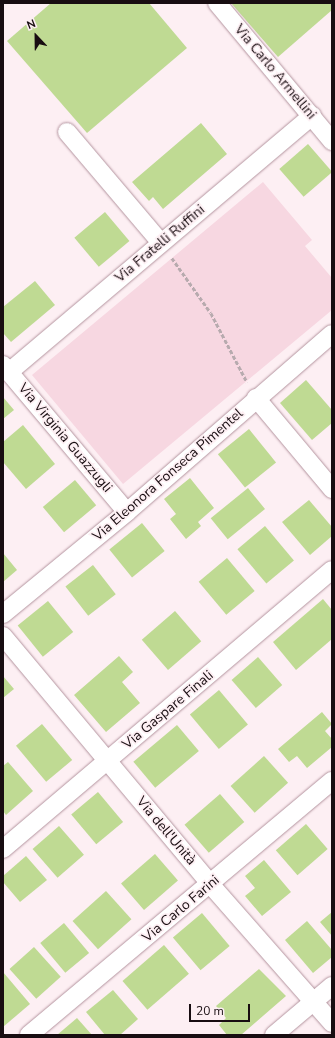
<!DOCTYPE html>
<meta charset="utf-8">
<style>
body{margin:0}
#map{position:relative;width:335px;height:1038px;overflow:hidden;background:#fdeff3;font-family:"Nunito Sans",sans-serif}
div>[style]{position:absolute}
.green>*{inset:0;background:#f7d7e1}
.building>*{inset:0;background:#bfda93;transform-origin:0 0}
.path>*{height:2.5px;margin-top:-1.25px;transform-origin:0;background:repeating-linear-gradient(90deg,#b7aaae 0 4px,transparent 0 6px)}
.roads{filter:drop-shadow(0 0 1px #b4949f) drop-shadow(0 0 1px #b4949f)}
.minor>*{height:18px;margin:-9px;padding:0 9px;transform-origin:9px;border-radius:9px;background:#fff}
span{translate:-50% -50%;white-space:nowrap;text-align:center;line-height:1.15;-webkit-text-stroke:3.5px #fdeff3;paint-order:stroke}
.street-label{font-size:14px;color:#180d11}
.frame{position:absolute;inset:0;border:4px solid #180d11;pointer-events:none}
.north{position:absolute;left:16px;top:16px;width:40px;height:40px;-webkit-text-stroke:3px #fdeff3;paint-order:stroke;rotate:338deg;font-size:11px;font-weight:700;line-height:16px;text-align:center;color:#180d11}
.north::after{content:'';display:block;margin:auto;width:14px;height:18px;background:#180d11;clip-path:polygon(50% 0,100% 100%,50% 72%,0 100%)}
.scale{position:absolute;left:189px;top:1004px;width:61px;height:18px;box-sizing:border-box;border:2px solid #180d11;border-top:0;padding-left:5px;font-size:12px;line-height:14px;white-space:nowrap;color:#180d11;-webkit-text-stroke:3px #fdeff3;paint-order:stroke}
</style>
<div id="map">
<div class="green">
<i style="clip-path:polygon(263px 182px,312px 240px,305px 246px,332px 278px,332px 310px,123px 484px,32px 375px)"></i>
</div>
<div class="building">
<i style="clip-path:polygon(51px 3px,149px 3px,187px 48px,87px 133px,7px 41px)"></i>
<i style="clip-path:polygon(231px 3px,332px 3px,332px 10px,278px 57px)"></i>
<i style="clip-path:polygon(201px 123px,227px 154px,163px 209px,153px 197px,149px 201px,132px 182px)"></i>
<i style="left:308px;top:144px;width:37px;height:38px;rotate:49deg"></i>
<i style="left:105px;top:212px;width:38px;height:40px;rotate:50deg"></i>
<i style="clip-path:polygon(35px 281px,55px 305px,11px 342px,3px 333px,3px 307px)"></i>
<i style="clip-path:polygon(306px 380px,332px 410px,332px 423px,312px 440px,280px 403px)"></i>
<i style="clip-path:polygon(3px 397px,14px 410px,3px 419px)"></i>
<i style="clip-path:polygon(23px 425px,55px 464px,26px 489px,3px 462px,3px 442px)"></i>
<i style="left:249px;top:429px;width:43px;height:40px;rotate:51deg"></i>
<i style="clip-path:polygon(190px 478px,214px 508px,198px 522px,201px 526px,186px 539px,170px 519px,176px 514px,164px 499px)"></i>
<i style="left:75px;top:480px;width:33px;height:42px;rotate:50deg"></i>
<i style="left:248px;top:488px;width:27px;height:48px;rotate:51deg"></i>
<i style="clip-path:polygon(309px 500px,332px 527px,332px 536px,310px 555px,282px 522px)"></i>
<i style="left:142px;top:523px;width:36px;height:42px;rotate:51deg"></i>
<i style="left:265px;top:526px;width:45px;height:36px;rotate:50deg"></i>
<i style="clip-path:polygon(3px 553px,17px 570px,3px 582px)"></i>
<i style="left:227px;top:558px;width:43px;height:37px;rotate:50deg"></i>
<i style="left:93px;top:565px;width:37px;height:35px;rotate:52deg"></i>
<i style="clip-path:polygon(323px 599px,332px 610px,332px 639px,296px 670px,273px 642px)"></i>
<i style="left:48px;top:601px;width:40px;height:39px;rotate:51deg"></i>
<i style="left:175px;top:611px;width:40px;height:44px;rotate:49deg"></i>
<i style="clip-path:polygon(119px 656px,133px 672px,122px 682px,140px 703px,106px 732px,74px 695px)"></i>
<i style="left:258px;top:657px;width:37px;height:35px;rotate:49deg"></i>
<i style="clip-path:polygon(3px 676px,14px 689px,3px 698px)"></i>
<i style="left:219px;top:690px;width:45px;height:38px;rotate:50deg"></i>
<i style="clip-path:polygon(322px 712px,332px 724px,325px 731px,332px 739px,332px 747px,307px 768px,297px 756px,289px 762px,278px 749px)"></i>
<i style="left:42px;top:724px;width:47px;height:34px;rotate:50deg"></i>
<i style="left:177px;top:725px;width:34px;height:57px;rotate:50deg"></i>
<i style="left:264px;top:756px;width:36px;height:45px;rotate:48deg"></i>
<i style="clip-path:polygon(8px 762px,33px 791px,6px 815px,3px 811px,3px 766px)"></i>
<i style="left:98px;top:792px;width:39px;height:35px;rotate:50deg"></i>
<i style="left:220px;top:794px;width:37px;height:47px;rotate:49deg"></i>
<i style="left:306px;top:824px;width:33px;height:40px;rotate:49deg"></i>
<i style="left:59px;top:826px;width:38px;height:35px;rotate:49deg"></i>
<i style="left:155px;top:854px;width:35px;height:45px;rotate:49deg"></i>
<i style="clip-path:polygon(26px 856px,47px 880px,20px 902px,3px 882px,3px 876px)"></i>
<i style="clip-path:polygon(264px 860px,291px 892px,262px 916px,245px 896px,255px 888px,245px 876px)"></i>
<i style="left:106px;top:891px;width:38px;height:45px;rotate:48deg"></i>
<i style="clip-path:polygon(332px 912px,332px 936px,320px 922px)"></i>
<i style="left:202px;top:913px;width:43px;height:38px;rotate:50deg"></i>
<i style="clip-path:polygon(307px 921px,332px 950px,332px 957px,313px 973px,285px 940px)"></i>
<i style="left:64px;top:923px;width:39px;height:31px;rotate:50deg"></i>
<i style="left:164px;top:945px;width:38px;height:55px;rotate:49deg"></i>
<i style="left:34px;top:947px;width:40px;height:33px;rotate:48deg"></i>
<i style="clip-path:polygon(259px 969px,286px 996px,241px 1035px,227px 1035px,219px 1025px,226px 1018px,216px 1006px)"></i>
<i style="clip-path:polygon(3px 972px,30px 1004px,3px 1027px)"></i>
<i style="clip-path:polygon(113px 990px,138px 1019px,120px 1035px,105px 1035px,86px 1012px)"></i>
<i style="clip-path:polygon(77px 1018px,92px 1035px,57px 1035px)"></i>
</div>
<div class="path">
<i style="left:172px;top:258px;width:67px;rotate:54.7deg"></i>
<i style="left:211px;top:313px;width:78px;rotate:62.4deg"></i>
</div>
<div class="roads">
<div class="minor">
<i style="left:217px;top:3px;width:180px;rotate:50.2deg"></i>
<i style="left:67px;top:132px;width:145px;rotate:49.7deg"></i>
<i style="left:3px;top:365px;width:192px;rotate:49.9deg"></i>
<i style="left:9px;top:372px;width:397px;rotate:-40.2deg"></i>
<i style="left:256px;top:398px;width:119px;rotate:50.1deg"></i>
<i style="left:3px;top:614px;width:161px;rotate:-39.4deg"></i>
<i style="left:127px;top:512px;width:271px;rotate:-41deg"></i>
<i style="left:3px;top:636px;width:323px;rotate:50.1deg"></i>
<i style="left:210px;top:884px;width:185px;rotate:48.7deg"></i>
<i style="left:3px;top:849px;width:431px;rotate:-40.3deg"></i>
<i style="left:29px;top:1035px;width:395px;rotate:-40deg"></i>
<i style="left:274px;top:1035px;width:76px;rotate:-40.2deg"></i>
</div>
</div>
<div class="street-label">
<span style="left:275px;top:72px;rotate:50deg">Via Carlo Armellini</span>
<span style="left:160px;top:244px;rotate:-40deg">Via Fratelli Ruffini</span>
<span style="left:65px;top:438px;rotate:50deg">Via Virginia Guazzugli</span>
<span style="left:168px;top:475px;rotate:-41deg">Via Eleonora Fonseca Pimentel</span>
<span style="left:168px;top:710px;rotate:-40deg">Via Gaspare Finali</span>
<span style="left:166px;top:831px;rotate:50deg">Via dell'Unità</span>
<span style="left:181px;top:909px;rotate:-40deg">Via Carlo Farini</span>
</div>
<div class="frame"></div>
<div class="north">N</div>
<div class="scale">20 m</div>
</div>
